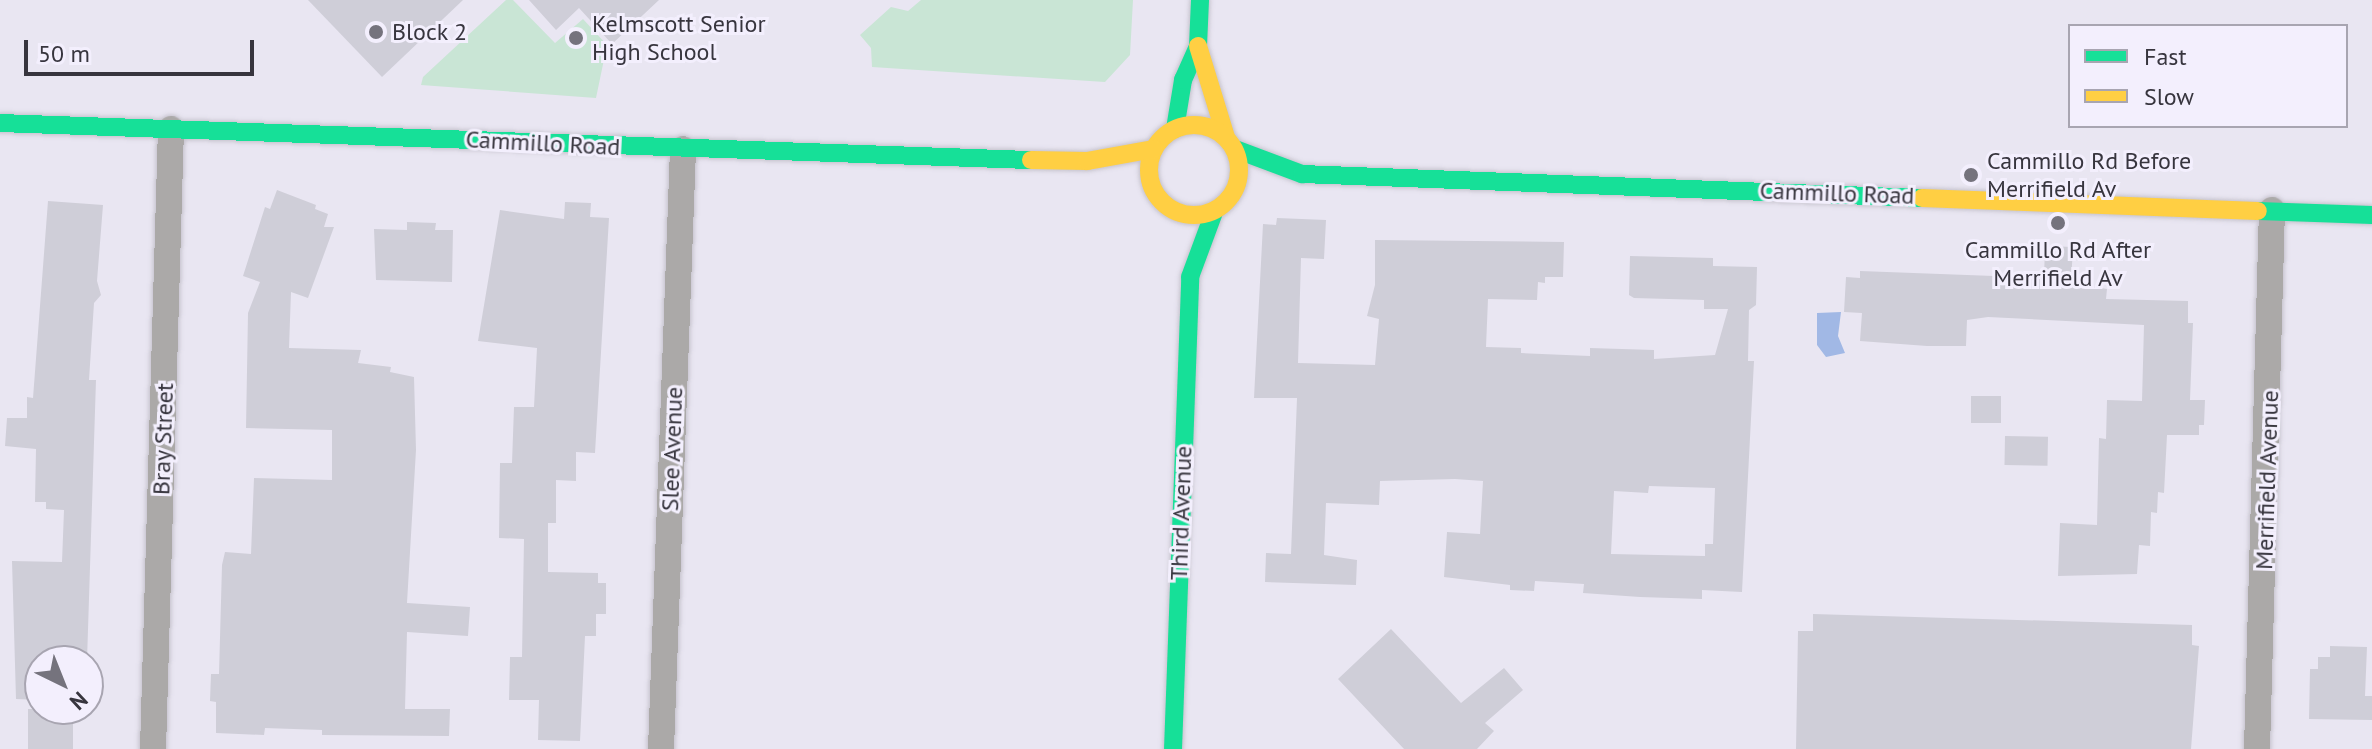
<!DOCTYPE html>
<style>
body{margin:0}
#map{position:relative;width:2372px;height:749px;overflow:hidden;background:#e9e6f2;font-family:"PT Sans",sans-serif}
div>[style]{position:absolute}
.green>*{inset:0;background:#c9e5d5}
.water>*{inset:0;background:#a1b8e5}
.building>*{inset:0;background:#cfced8;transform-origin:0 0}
.roads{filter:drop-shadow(0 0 2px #c6c3cd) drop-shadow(0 0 2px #c6c3cd)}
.street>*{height:26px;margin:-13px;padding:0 13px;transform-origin:13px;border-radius:13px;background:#aba9a8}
.fast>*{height:18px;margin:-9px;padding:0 9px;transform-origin:9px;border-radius:9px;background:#16e098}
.slow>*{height:18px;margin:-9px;padding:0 9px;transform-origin:9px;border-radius:9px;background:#ffcf43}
.slow>.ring{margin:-9px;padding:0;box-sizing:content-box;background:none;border:18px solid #ffcf43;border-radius:50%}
.dots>*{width:22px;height:22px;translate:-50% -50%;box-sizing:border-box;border:4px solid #f3effd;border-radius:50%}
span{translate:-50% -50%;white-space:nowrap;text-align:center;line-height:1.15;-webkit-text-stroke:6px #f3effd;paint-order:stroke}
.poi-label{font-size:24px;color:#37353e}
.left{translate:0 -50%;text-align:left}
.street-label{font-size:24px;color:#37353e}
.legend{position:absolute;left:2068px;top:24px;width:280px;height:104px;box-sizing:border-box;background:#f3effd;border:2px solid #a8a5b1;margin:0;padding:10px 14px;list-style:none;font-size:24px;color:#37353e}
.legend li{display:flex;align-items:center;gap:16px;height:40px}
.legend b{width:40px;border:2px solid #a8a5b1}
.north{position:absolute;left:24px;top:645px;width:80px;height:80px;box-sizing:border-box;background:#f3effd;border:2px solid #a8a5b1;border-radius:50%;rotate:137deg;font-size:22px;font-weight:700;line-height:32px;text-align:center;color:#37353e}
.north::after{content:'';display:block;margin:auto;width:28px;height:36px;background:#75737d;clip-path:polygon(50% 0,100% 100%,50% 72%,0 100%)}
.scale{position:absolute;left:24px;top:40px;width:230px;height:36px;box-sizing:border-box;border:4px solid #37353e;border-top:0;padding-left:10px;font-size:24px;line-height:28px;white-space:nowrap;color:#37353e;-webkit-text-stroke:6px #f3effd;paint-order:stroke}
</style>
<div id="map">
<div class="green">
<i style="clip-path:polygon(506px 0,513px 0,555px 43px,583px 19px,607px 45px,596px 98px,421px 85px,423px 77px)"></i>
<i style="clip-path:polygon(921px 0,1133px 0,1130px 55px,1105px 82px,872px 67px,871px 48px,860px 35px,891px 7px,908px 11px)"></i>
</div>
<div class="water">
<i style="clip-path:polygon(1841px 312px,1838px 336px,1845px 353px,1826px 357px,1817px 345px,1817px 313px)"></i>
</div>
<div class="building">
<i style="clip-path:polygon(308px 0,463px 0,382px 77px)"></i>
<i style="clip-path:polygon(529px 0,659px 0,612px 44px,579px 8px,556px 30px)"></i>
<i style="clip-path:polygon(277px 190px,316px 205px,315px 209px,328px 214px,324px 227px,334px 227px,308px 298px,291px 292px,289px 348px,361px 350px,358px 363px,391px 367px,390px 372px,414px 377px,416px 450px,407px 603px,470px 607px,468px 636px,407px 632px,405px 709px,450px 709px,449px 736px,322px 735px,322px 730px,265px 728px,264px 735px,216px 733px,216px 702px,210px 701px,211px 674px,219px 674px,222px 565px,225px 552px,251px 554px,254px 478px,332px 480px,332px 430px,246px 428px,248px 313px,260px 282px,243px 276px,265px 207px,270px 209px)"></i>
<i style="clip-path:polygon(48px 201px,103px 205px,97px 281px,101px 295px,94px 303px,89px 380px,96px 380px,87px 661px,40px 661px,40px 700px,16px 699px,12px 561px,62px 562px,64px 510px,46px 509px,46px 502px,35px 502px,36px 449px,5px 446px,7px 418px,27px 418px,27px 397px,33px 398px)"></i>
<i style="clip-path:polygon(565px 202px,591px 203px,590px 217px,609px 218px,595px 453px,576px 452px,576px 481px,556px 480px,556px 523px,548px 523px,548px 572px,598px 573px,598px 583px,606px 583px,606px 614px,596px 614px,596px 636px,585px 636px,580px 741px,538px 740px,539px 700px,509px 700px,510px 657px,522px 657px,524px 539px,499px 538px,500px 463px,512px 463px,514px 407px,534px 407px,537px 348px,478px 341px,500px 210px,564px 219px)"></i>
<i style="clip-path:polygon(evenodd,1277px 218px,1326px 220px,1324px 259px,1301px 258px,1298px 363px,1375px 365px,1379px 319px,1367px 316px,1375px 285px,1375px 240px,1564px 242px,1563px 277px,1545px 277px,1545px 283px,1538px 282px,1537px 300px,1488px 299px,1486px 347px,1521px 348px,1521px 353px,1590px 356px,1590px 348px,1654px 350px,1654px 359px,1715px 355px,1728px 309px,1704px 309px,1704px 300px,1634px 298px,1629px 295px,1630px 256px,1713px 258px,1713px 266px,1757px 267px,1756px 305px,1749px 310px,1748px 361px,1754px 361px,1742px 592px,1702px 590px,1702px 599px,1640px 597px,1583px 593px,1584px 584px,1535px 581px,1534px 591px,1510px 590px,1510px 585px,1444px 577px,1447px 532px,1480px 534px,1483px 481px,1455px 479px,1380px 481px,1379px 505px,1326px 503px,1324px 555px,1357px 560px,1356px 585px,1265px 582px,1266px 553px,1291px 554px,1297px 398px,1254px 398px,1263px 224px,1276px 225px,1277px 218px,1649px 486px,1715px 488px,1713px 544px,1705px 544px,1705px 556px,1611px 554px,1614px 491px,1648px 493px,1649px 486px)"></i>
<i style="clip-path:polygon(407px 222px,436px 223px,435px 230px,453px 230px,452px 282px,376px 280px,374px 229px,407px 230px)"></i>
<i style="clip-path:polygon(2045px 246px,2073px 247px,2071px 283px,2107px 289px,2106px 299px,2188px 301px,2188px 323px,2193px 323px,2190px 400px,2205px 400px,2204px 425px,2199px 425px,2199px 435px,2167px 435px,2164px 493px,2158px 492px,2157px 513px,2151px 512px,2150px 546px,2139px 545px,2137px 574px,2058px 576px,2060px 523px,2097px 525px,2099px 438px,2106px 439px,2107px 400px,2142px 401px,2144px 325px,1988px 317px,1967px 320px,1966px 346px,1927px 346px,1860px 341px,1862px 313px,1844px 312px,1846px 277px,1860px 278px,1860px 271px,2044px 278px)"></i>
<i style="left:1971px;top:396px;width:30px;height:27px"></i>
<i style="left:2005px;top:436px;width:43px;height:29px;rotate:1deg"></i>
<i style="clip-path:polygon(1813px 614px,2192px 625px,2192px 645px,2199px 646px,2191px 749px,1796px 749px,1798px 631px,1813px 631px)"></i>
<i style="clip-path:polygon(1391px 629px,1461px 703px,1504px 668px,1523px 690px,1485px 723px,1494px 731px,1477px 749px,1404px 749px,1338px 679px)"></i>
<i style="clip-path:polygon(2330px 646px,2367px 647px,2365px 696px,2372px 696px,2372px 720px,2309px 719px,2310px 669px,2318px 669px,2318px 657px,2330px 657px)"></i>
<i style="left:28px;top:709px;width:45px;height:40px"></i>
</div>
<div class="roads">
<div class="street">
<i style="left:153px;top:749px;width:620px;rotate:-88.34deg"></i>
<i style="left:661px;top:749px;width:600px;rotate:-87.9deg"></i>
<i style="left:2257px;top:749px;width:539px;rotate:-88.41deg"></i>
</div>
<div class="fast">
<i style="left:0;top:123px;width:1032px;rotate:2.06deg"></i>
<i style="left:1175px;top:129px;width:50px;rotate:-80.7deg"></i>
<i style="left:1183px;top:80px;width:37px;rotate:-66deg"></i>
<i style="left:1198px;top:46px;width:46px;rotate:-87.5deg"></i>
<i style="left:1235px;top:149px;width:72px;rotate:20.5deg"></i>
<i style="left:1302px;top:174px;width:620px;rotate:2.22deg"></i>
<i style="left:2258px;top:211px;width:114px;rotate:2deg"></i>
<i style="left:1173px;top:749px;width:472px;rotate:-87.9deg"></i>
<i style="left:1190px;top:277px;width:69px;rotate:-69.7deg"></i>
</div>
<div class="slow">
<i style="left:1198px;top:46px;width:95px;rotate:72.9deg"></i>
<i class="ring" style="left:1149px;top:125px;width:72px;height:72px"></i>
<i style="left:1031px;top:160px;width:56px;rotate:1deg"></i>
<i style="left:1087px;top:161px;width:68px;rotate:-10.2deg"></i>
<i style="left:1922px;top:198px;width:336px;rotate:2.2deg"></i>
</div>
</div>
<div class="dots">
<i style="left:376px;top:32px;background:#75737d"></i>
<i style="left:576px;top:38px;background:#75737d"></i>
<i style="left:1971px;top:175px;background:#75737d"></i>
<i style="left:2058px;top:223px;background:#75737d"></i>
</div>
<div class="poi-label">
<span class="left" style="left:592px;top:38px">Kelmscott Senior<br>High School</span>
<span class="left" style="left:392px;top:32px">Block 2</span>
<span class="left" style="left:1987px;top:175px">Cammillo Rd Before<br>Merrifield Av</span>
<span style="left:2058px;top:264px">Cammillo Rd After<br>Merrifield Av</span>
</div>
<div class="street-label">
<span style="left:543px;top:143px;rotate:3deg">Cammillo Road</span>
<span style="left:1837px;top:193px;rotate:2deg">Cammillo Road</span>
<span style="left:163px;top:439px;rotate:-88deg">Bray Street</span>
<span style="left:672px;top:449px;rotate:-88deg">Slee Avenue</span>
<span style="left:2267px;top:480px;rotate:-88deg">Merrifield Avenue</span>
<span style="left:1181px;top:513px;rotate:-88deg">Third Avenue</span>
</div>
<ul class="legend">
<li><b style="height:10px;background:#16e098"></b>Fast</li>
<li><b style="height:10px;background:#ffcf43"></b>Slow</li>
</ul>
<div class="north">N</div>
<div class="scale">50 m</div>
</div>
